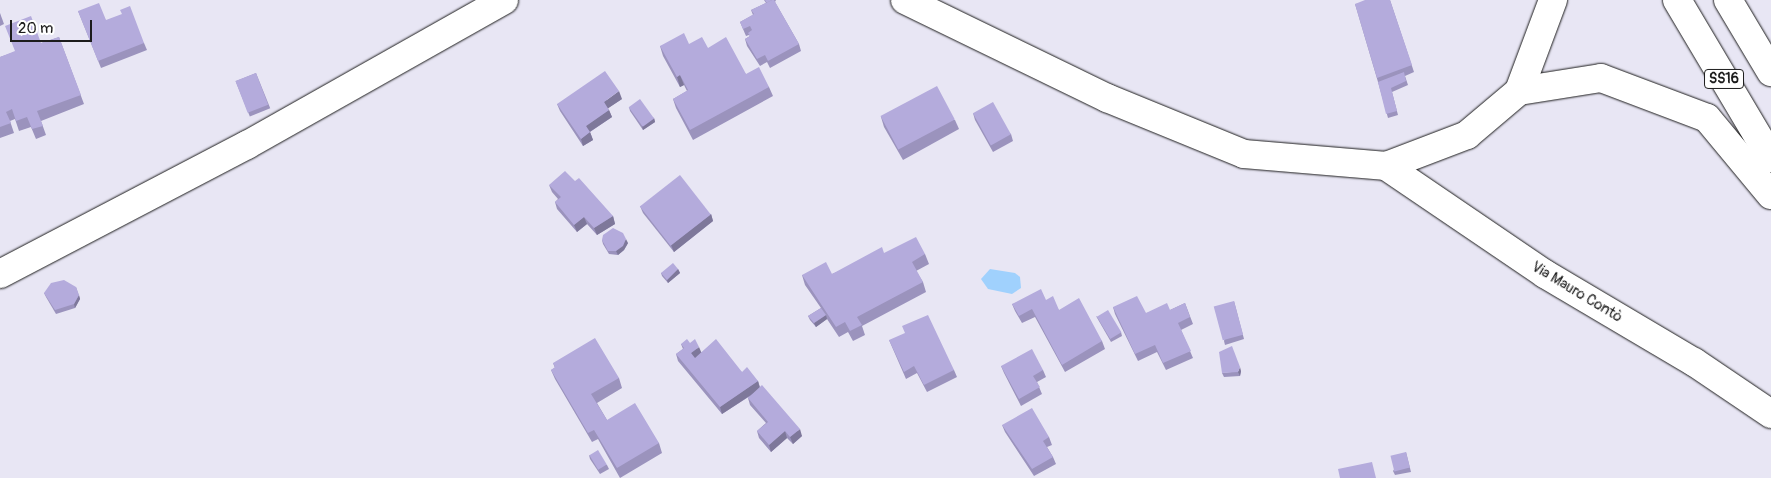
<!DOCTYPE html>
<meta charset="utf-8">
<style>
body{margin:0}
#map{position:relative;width:1771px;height:478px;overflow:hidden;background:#e8e6f4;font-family:Pangolin,sans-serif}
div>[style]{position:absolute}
.water>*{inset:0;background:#a0d1fd}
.roads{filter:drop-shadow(0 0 1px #1c1c1c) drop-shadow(0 0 1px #1c1c1c)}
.street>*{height:28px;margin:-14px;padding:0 14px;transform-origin:14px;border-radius:14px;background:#fff}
.secondary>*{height:28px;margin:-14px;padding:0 14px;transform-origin:14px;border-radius:14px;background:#fff}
.highway>*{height:28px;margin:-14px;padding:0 14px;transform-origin:14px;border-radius:14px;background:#fff}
.wall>*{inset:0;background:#9b93bd;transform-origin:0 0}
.shaded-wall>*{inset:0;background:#7e789a}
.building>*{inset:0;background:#b4abdc;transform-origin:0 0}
span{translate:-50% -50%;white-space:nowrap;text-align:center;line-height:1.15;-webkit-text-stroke:4.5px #fff;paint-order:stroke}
.shield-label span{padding:1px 4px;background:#fff;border:1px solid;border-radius:4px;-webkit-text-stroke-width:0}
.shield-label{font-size:14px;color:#1c1c1c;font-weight:700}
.street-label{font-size:15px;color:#1c1c1c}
.scale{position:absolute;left:10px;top:20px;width:82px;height:22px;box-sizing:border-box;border:2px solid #1c1c1c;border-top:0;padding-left:6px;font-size:15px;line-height:18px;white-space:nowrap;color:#1c1c1c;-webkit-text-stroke:4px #fff;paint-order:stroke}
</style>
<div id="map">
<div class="water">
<i style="clip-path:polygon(990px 269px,1015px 273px,1020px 277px,1021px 288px,1012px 294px,988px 289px,981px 279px)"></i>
</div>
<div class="roads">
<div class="street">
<i style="left:1386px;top:166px;width:192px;rotate:34.2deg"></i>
<i style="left:1545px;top:274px;width:173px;rotate:30.6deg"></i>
<i style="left:1694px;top:362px;width:93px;rotate:34deg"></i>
</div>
<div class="secondary">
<i style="left:0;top:274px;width:279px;rotate:-27.6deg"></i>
<i style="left:247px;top:145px;width:295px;rotate:-29.4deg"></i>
</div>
<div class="highway">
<i style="left:905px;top:0;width:225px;rotate:25.9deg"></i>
<i style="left:1107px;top:98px;width:148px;rotate:22.2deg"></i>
<i style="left:1244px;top:154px;width:143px;rotate:4.8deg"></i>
<i style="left:1386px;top:166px;width:87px;rotate:-20.9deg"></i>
<i style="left:1467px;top:135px;width:68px;rotate:-40.2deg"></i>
<i style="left:1519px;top:91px;width:97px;rotate:-69.5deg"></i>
<i style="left:1677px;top:0;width:184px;rotate:59.3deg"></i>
<i style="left:1728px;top:0;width:84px;rotate:59.2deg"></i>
<i style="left:1519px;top:91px;width:83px;rotate:-9deg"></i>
<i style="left:1601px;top:78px;width:113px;rotate:20.7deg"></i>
<i style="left:1707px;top:118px;width:100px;rotate:50.3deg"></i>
</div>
</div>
<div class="wall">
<i style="clip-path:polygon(764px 0,776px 0,775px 2px,799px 44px,801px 51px,770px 68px,767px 62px,760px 66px,747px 46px,745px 39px,750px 36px,749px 35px,746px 36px,740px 22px,753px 15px,751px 10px,766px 3px)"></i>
<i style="clip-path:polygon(1390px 0,1414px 72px,1405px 76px,1408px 85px,1392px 92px,1398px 115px,1388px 118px,1378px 82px,1355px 4px)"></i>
<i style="clip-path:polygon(78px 11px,106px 20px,144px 43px,147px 50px,101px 68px)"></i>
<i style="clip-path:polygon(0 13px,4px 24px,0 26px)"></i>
<i style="clip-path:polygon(59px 37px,84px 104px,41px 121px,46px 135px,36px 139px,31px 127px,19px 131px,15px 119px,10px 121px,14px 133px,0 138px,0 57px)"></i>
<i style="clip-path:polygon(689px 44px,708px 48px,746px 74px,769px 87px,773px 96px,693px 140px,676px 108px,673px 99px,687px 91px,684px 85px,680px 87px,663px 56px,660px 46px)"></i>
<i style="left:256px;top:73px;width:38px;height:22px;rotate:68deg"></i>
<i style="clip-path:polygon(622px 99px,608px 108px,612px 117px,590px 132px,593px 140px,583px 146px,560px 111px,557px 104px)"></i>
<i style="clip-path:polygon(629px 107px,654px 118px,655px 122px,643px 130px,630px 111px)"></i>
<i style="clip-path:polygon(973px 113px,1011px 134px,1013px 141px,993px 152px,975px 120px)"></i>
<i style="clip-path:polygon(881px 117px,955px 120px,959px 129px,903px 160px,884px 127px)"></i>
<i style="clip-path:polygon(549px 185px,613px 216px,615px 224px,597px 235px,587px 224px,577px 232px,557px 209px,555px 202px,558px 199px,552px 192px)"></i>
<i style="clip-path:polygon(640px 206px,711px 214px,713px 221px,674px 252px,643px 213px)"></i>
<i style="clip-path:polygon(602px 240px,628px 243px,624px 250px,618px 255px,609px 254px,603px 244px)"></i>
<i style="clip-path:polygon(884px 253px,925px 254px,929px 264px,916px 271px,923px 282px,926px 292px,862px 326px,865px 335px,853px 341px,848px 332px,839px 337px,827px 319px,816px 327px,810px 320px,808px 316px,821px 308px,805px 285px,802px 275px,832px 274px)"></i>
<i style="clip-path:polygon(678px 269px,680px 273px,668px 283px,662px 276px,661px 273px)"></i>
<i style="clip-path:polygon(76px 287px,80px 299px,75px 308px,56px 314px,46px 297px,44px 293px)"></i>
<i style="clip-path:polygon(1046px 300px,1059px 310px,1102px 341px,1105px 349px,1065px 372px,1035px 317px,1022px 323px,1015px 311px,1012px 304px)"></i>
<i style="clip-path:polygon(1234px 301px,1244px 339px,1225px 345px,1224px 341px)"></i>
<i style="clip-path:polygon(1185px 303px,1193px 324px,1181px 330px,1193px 358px,1166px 370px,1157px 352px,1138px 361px,1115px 314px,1113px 307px,1146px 313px,1170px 310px)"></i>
<i style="clip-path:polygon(1096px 316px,1121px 332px,1122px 336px,1111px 342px)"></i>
<i style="clip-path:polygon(889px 340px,954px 370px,957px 377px,927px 392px,917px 373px,906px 379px)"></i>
<i style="clip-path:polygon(690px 343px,701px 352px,742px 372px,758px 381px,760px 387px,802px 436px,793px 444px,787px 438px,771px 452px,759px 438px,757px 431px,766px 423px,750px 405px,748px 398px,750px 396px,722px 414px,678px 361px,676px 354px,683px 349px,681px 344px)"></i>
<i style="clip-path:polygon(553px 363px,619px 378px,622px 388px,597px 403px,607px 420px,659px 443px,662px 453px,620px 478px,598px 439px,592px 442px,555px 379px,551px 370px,555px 368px)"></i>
<i style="clip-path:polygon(1001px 366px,1043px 370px,1046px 377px,1037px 382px,1042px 394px,1021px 406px,1004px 373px)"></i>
<i style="clip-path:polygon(1241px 371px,1240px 376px,1224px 377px,1222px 373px)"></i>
<i style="clip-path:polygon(1002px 425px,1049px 437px,1052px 445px,1047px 447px,1053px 457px,1056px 464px,1034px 476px,1005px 432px)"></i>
<i style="clip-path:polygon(1406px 452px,1411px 472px,1395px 475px,1393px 471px)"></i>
<i style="clip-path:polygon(589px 455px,607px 465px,609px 469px,600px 474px,590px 459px)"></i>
</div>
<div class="shaded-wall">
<i style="clip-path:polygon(680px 75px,684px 85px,680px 87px,677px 77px)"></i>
<i style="clip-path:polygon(619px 91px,622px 99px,607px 109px,604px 102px)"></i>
<i style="clip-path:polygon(609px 110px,612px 117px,588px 133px,586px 126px)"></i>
<i style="clip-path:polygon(654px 118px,655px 122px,643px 130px,642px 126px)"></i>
<i style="clip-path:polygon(590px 132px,593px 140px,583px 146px,581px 139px)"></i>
<i style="clip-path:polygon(711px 214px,713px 221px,674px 252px,671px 245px)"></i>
<i style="clip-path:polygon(613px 216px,615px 224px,597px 235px,594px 228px)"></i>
<i style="clip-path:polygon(584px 217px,587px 224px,577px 232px,574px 225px)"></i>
<i style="clip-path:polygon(626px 239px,628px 243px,624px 250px,618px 255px,616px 251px)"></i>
<i style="clip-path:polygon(678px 269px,680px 273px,668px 283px,667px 280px)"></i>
<i style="clip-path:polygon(79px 295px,80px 299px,75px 308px,74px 304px)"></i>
<i style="clip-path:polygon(826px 315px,827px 319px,816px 327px,814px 323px)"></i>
<i style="clip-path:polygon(699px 347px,702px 354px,693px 361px,691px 353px)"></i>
<i style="clip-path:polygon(1240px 367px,1241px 371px,1240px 376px,1238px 372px)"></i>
<i style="clip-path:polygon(758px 381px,760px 389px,722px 414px,720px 407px)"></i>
<i style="clip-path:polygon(800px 429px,802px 436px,793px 444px,790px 437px)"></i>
<i style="clip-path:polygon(785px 431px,787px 438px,771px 452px,769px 445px)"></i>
</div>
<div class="building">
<i style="clip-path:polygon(765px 0,772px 0,768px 2px,766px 2px)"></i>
<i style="clip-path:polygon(772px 0,774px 0,799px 44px,768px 61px,765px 55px,757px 59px,745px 39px,750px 36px,748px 33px,752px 30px,750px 26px,743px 29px,740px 22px,754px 14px,751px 10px)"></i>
<i style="clip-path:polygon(1365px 0,1390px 0,1412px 65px,1377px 78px,1355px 4px)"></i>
<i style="clip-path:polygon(99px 3px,106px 20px,122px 14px,120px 10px,130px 6px,144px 43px,98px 61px,78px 11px)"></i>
<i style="clip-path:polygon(31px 16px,41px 43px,59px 37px,81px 95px,37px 111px,43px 126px,32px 129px,27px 117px,16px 121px,12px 109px,6px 112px,11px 123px,0 127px,0 57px,15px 51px,5px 26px)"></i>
<i style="clip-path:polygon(684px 33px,689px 44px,702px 37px,708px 48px,726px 37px,746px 74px,759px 67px,769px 87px,690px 130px,673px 99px,688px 90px,680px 75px,677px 77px,660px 46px)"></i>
<i style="clip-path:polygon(605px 71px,619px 91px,604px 102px,609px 110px,586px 126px,590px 132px,581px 139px,557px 104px)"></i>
<i style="clip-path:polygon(1404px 72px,1406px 81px,1391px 88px,1397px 111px,1386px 114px,1378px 82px)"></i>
<i style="left:256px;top:73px;width:34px;height:22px;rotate:69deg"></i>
<i style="left:937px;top:86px;width:38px;height:64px;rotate:62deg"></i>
<i style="left:640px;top:99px;width:24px;height:14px;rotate:54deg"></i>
<i style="left:993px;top:102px;width:37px;height:23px;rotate:61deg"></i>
<i style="clip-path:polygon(565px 171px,575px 181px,579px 178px,613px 216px,594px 228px,584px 217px,574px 225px,555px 202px,561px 197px,549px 185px)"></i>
<i style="left:680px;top:175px;width:50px;height:51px;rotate:52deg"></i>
<i style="clip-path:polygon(613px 228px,623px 233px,626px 239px,623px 246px,616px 251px,608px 251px,602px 240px,603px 235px)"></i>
<i style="clip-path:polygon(916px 237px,925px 254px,912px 262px,923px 282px,857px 317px,862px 325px,850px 331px,845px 322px,836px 327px,802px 275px,826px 262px,832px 274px,882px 247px,884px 253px)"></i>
<i style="clip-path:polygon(673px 263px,678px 269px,667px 280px,661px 273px)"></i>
<i style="clip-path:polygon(64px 280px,76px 287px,79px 295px,74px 304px,55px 310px,44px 293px,51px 283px)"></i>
<i style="clip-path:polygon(1041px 289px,1046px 300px,1053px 296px,1059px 310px,1079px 298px,1102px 341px,1062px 365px,1032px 309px,1019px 316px,1012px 304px)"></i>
<i style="clip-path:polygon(1137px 296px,1146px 313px,1167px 303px,1170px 310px,1185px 303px,1190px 317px,1178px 323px,1191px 351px,1163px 363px,1155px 345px,1135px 354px,1113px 307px)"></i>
<i style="left:1234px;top:301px;width:35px;height:21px;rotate:75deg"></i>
<i style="clip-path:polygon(821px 308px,826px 315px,814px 323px,808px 316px)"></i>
<i style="left:1108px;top:310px;width:26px;height:13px;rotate:59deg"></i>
<i style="clip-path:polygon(928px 315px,954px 370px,924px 385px,914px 366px,904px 372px,889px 340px,905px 333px,902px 326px)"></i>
<i style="clip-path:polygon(595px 338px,619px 378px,591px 394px,607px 420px,635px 403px,659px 443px,617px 468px,594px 430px,588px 433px,551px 370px,555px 367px,553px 363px)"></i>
<i style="clip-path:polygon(687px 339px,690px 343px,695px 339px,699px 347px,691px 353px,695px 358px,716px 339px,742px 372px,747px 367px,758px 381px,720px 407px,676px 354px,684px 348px,681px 344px)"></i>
<i style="clip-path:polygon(1232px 346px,1240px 367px,1238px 372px,1222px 373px,1219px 352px)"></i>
<i style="clip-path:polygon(1032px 349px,1043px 370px,1033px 376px,1040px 387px,1019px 399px,1001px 366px)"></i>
<i style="clip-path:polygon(762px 385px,800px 429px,790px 437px,785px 431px,769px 445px,757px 431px,768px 422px,748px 398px)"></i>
<i style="clip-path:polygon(1032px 408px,1049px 437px,1043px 441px,1053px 457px,1032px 469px,1002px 425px)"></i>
<i style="left:598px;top:450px;width:17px;height:10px;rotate:59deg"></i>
<i style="left:1406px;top:452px;width:16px;height:16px;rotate:76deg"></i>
<i style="clip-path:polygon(1372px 462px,1376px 478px,1340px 478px,1338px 469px)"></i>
</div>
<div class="shield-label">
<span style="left:1724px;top:79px">SS16</span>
</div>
<div class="street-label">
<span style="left:1577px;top:292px;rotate:31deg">Via Mauro Contò</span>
</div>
<div class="scale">20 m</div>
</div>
